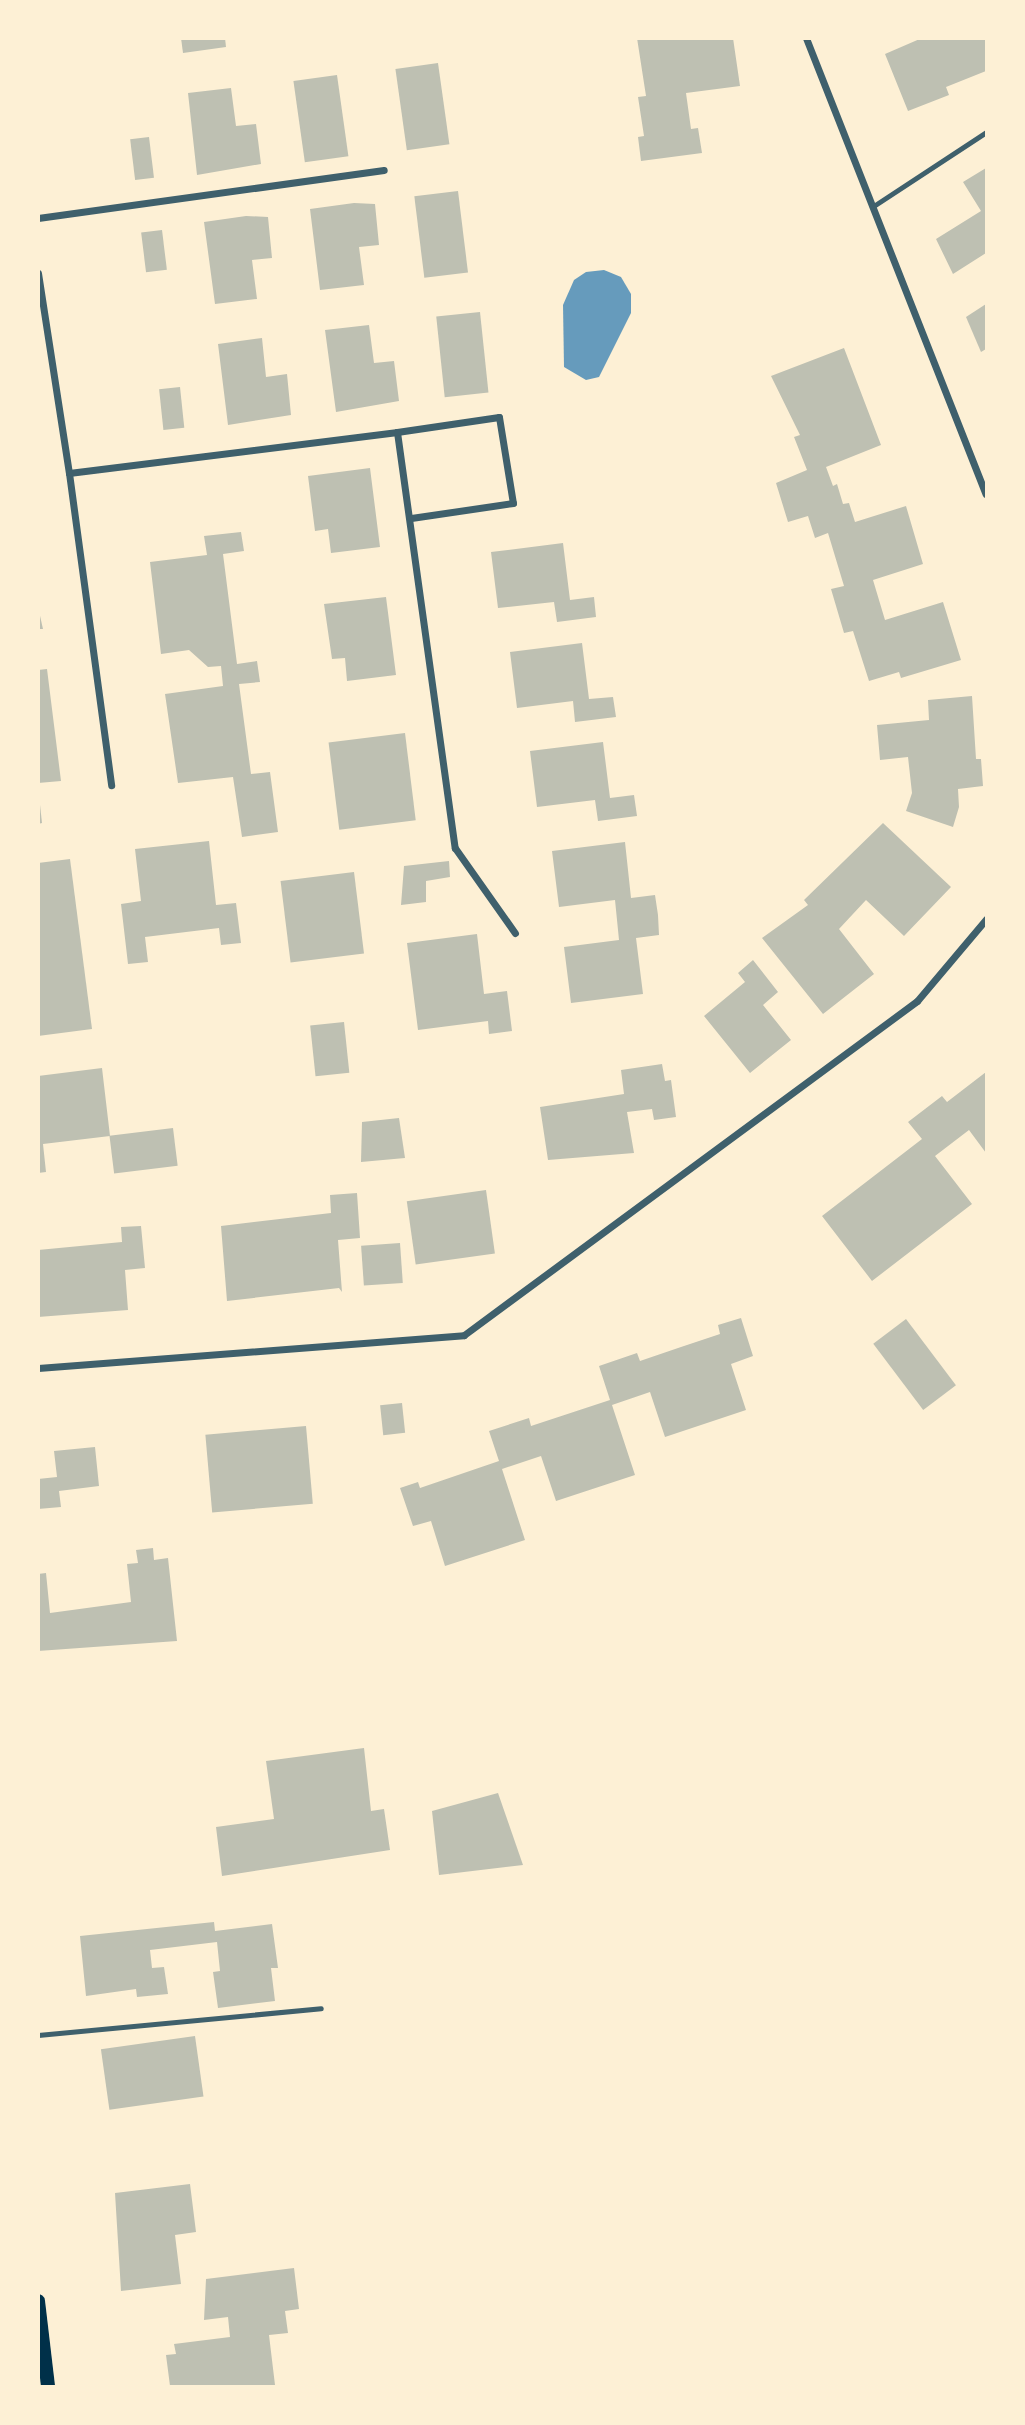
<!DOCTYPE html>
<style>
body{margin:0}
#map{position:relative;width:1025px;height:2425px;overflow:hidden;background:#fdf0d5;font-family:Georgia,serif}
div>[style]{position:absolute}
.water>*{inset:0;background:#669bbc}
.building>*{inset:0;background:#bec0b2;transform-origin:0 0}
.service>*{height:5px;margin:-2.5px;padding:0 2.5px;transform-origin:2.5px;border-radius:2.5px;background:#3f606c}
.minor>*{height:7px;margin:-3.5px;padding:0 3.5px;transform-origin:3.5px;border-radius:3.5px;background:#3f606c}
.secondary>*{height:14px;margin:-7px;padding:0 7px;transform-origin:7px;border-radius:7px;background:#003049}
span{translate:-50% -50%;white-space:nowrap;text-align:center;line-height:1.15;-webkit-text-stroke:6px #fdf0d5;paint-order:stroke}
.frame{position:absolute;inset:0;border:40px solid #fdf0d5;pointer-events:none}
</style>
<div id="map">
<div class="water">
<i style="clip-path:polygon(604px 270px,621px 277px,631px 294px,631px 313px,599px 377px,586px 380px,564px 367px,563px 305px,574px 280px,586px 272px)"></i>
</div>
<div class="building">
<i style="clip-path:polygon(181px 38px,225px 38px,226px 47px,183px 53px)"></i>
<i style="clip-path:polygon(637px 38px,733px 38px,740px 86px,686px 93px,691px 129px,698px 128px,702px 153px,641px 161px,638px 137px,644px 136px,638px 97px,646px 96px)"></i>
<i style="clip-path:polygon(922px 38px,986px 38px,986px 71px,946px 87px,949px 95px,908px 111px,885px 54px)"></i>
<i style="left:438px;top:63px;width:82px;height:43px;rotate:82deg"></i>
<i style="left:337px;top:75px;width:82px;height:44px;rotate:82deg"></i>
<i style="clip-path:polygon(231px 88px,236px 126px,256px 124px,261px 164px,197px 175px,188px 93px)"></i>
<i style="left:149px;top:137px;width:41px;height:19px;rotate:83deg"></i>
<i style="clip-path:polygon(986px 168px,986px 253px,953px 274px,936px 239px,981px 211px,963px 182px)"></i>
<i style="left:458px;top:191px;width:82px;height:44px;rotate:83deg"></i>
<i style="clip-path:polygon(354px 203px,375px 204px,379px 245px,359px 247px,364px 285px,320px 290px,310px 209px)"></i>
<i style="clip-path:polygon(246px 216px,268px 217px,272px 258px,252px 260px,257px 299px,215px 304px,204px 222px)"></i>
<i style="left:162px;top:230px;width:40px;height:21px;rotate:83deg"></i>
<i style="clip-path:polygon(986px 304px,986px 349px,981px 352px,966px 317px)"></i>
<i style="left:480px;top:312px;width:81px;height:44px;rotate:84deg"></i>
<i style="clip-path:polygon(369px 325px,374px 363px,394px 361px,399px 401px,336px 412px,325px 330px)"></i>
<i style="clip-path:polygon(262px 338px,266px 377px,287px 374px,291px 415px,228px 425px,218px 344px)"></i>
<i style="clip-path:polygon(844px 348px,881px 445px,826px 467px,833px 486px,837px 484px,843px 504px,849px 503px,855px 522px,906px 506px,923px 564px,873px 580px,885px 620px,943px 602px,961px 660px,901px 678px,899px 672px,869px 681px,853px 631px,844px 633px,831px 589px,844px 586px,828px 533px,815px 538px,808px 516px,788px 522px,776px 483px,807px 470px,794px 437px,800px 435px,771px 376px)"></i>
<i style="left:180px;top:387px;width:41px;height:21px;rotate:84deg"></i>
<i style="clip-path:polygon(370px 468px,380px 547px,331px 553px,328px 529px,315px 531px,308px 476px)"></i>
<i style="clip-path:polygon(241px 532px,244px 551px,223px 554px,237px 664px,257px 661px,260px 682px,239px 684px,251px 774px,270px 772px,278px 832px,242px 837px,233px 777px,178px 783px,165px 694px,223px 686px,221px 666px,208px 667px,189px 650px,161px 654px,150px 562px,207px 555px,204px 536px)"></i>
<i style="clip-path:polygon(563px 543px,570px 600px,594px 597px,596px 617px,557px 622px,554px 602px,498px 608px,491px 552px)"></i>
<i style="clip-path:polygon(386px 597px,396px 675px,347px 681px,345px 658px,332px 659px,324px 604px)"></i>
<i style="clip-path:polygon(38px 607px,43px 629px,38px 629px)"></i>
<i style="clip-path:polygon(582px 643px,589px 699px,613px 697px,616px 717px,575px 722px,573px 701px,517px 708px,510px 652px)"></i>
<i style="clip-path:polygon(47px 669px,61px 781px,38px 783px,38px 670px)"></i>
<i style="clip-path:polygon(972px 696px,976px 759px,981px 759px,983px 786px,958px 789px,959px 807px,953px 827px,906px 811px,912px 793px,908px 757px,880px 760px,877px 725px,929px 720px,928px 700px)"></i>
<i style="left:405px;top:733px;width:88px;height:77px;rotate:83deg"></i>
<i style="clip-path:polygon(603px 742px,610px 798px,634px 795px,637px 816px,598px 821px,595px 800px,537px 807px,530px 751px)"></i>
<i style="clip-path:polygon(38px 805px,40px 805px,42px 823px,38px 824px)"></i>
<i style="clip-path:polygon(883px 823px,951px 887px,904px 936px,866px 900px,839px 929px,874px 974px,823px 1014px,762px 938px,808px 905px,804px 900px)"></i>
<i style="clip-path:polygon(209px 841px,216px 905px,236px 903px,241px 943px,221px 945px,219px 928px,145px 937px,148px 962px,128px 964px,121px 904px,141px 901px,135px 849px)"></i>
<i style="clip-path:polygon(625px 842px,631px 898px,655px 895px,658px 915px,659px 935px,636px 938px,643px 994px,571px 1003px,564px 947px,619px 940px,615px 900px,559px 907px,552px 851px)"></i>
<i style="clip-path:polygon(70px 859px,92px 1029px,38px 1036px,38px 863px)"></i>
<i style="clip-path:polygon(449px 861px,450px 877px,426px 881px,426px 902px,401px 905px,404px 866px)"></i>
<i style="left:354px;top:872px;width:82px;height:74px;rotate:83deg"></i>
<i style="clip-path:polygon(477px 934px,484px 994px,507px 991px,512px 1031px,489px 1034px,488px 1021px,418px 1030px,407px 943px)"></i>
<i style="clip-path:polygon(753px 960px,778px 992px,763px 1005px,791px 1040px,750px 1073px,704px 1016px,745px 982px,738px 973px)"></i>
<i style="left:344px;top:1022px;width:51px;height:34px;rotate:84deg"></i>
<i style="clip-path:polygon(662px 1064px,665px 1081px,671px 1080px,676px 1117px,654px 1120px,652px 1109px,627px 1112px,634px 1153px,548px 1160px,540px 1107px,624px 1094px,621px 1070px)"></i>
<i style="clip-path:polygon(102px 1068px,110px 1136px,43px 1144px,46px 1172px,38px 1173px,38px 1076px)"></i>
<i style="clip-path:polygon(986px 1072px,986px 1153px,969px 1130px,935px 1156px,972px 1204px,872px 1281px,822px 1216px,922px 1139px,908px 1122px,942px 1096px,947px 1102px)"></i>
<i style="clip-path:polygon(399px 1118px,405px 1158px,361px 1162px,362px 1122px)"></i>
<i style="left:173px;top:1128px;width:38px;height:64px;rotate:83deg"></i>
<i style="left:486px;top:1190px;width:64px;height:80px;rotate:82deg"></i>
<i style="clip-path:polygon(357px 1193px,360px 1238px,338px 1240px,342px 1292px,339px 1288px,227px 1301px,221px 1226px,331px 1213px,330px 1195px)"></i>
<i style="clip-path:polygon(141px 1226px,145px 1268px,125px 1270px,128px 1310px,38px 1317px,38px 1250px,122px 1242px,121px 1227px)"></i>
<i style="left:400px;top:1243px;width:40px;height:39px;rotate:86deg"></i>
<i style="clip-path:polygon(741px 1318px,753px 1356px,731px 1364px,746px 1410px,665px 1437px,650px 1392px,612px 1405px,635px 1475px,556px 1501px,541px 1456px,502px 1469px,525px 1540px,445px 1566px,431px 1521px,413px 1526px,400px 1488px,418px 1482px,420px 1488px,499px 1461px,489px 1431px,529px 1418px,531px 1426px,610px 1400px,599px 1366px,637px 1353px,640px 1361px,681px 1347px,720px 1334px,718px 1325px)"></i>
<i style="left:906px;top:1319px;width:83px;height:41px;rotate:53deg"></i>
<i style="left:402px;top:1403px;width:30px;height:22px;rotate:84deg"></i>
<i style="left:306px;top:1426px;width:78px;height:101px;rotate:85deg"></i>
<i style="clip-path:polygon(95px 1447px,99px 1486px,59px 1491px,61px 1507px,38px 1509px,38px 1479px,57px 1477px,54px 1451px)"></i>
<i style="clip-path:polygon(153px 1548px,154px 1560px,168px 1558px,177px 1641px,38px 1651px,38px 1574px,46px 1573px,50px 1613px,131px 1602px,127px 1564px,138px 1563px,136px 1550px)"></i>
<i style="clip-path:polygon(364px 1748px,371px 1811px,384px 1809px,390px 1850px,222px 1876px,216px 1827px,274px 1819px,266px 1761px)"></i>
<i style="clip-path:polygon(498px 1793px,523px 1865px,439px 1875px,432px 1811px)"></i>
<i style="clip-path:polygon(214px 1922px,215px 1931px,272px 1924px,278px 1968px,271px 1968px,275px 2001px,218px 2008px,213px 1972px,220px 1971px,217px 1942px,150px 1950px,152px 1968px,164px 1967px,168px 1994px,137px 1997px,136px 1989px,86px 1996px,80px 1936px)"></i>
<i style="left:195px;top:2036px;width:61px;height:95px;rotate:82deg"></i>
<i style="clip-path:polygon(190px 2184px,196px 2232px,175px 2235px,181px 2284px,121px 2291px,115px 2193px)"></i>
<i style="clip-path:polygon(294px 2268px,299px 2309px,285px 2311px,288px 2333px,269px 2335px,275px 2385px,170px 2386px,166px 2355px,176px 2354px,174px 2344px,230px 2337px,228px 2317px,204px 2320px,206px 2279px)"></i>
</div>
<div class="service">
<i style="left:872px;top:207px;width:136px;rotate:-33.3deg"></i>
<i style="left:38px;top:2035px;width:284px;rotate:-5.4deg"></i>
</div>
<div class="minor">
<i style="left:806px;top:38px;width:490px;rotate:68.5deg"></i>
<i style="left:38px;top:218px;width:349px;rotate:-7.9deg"></i>
<i style="left:38px;top:273px;width:202px;rotate:81.2deg"></i>
<i style="left:69px;top:473px;width:331px;rotate:-7.1deg"></i>
<i style="left:397px;top:432px;width:420px;rotate:82.1deg"></i>
<i style="left:455px;top:848px;width:104px;rotate:54.8deg"></i>
<i style="left:397px;top:432px;width:103px;rotate:-8.4deg"></i>
<i style="left:499px;top:417px;width:87px;rotate:80.8deg"></i>
<i style="left:513px;top:503px;width:103px;rotate:171.6deg"></i>
<i style="left:69px;top:473px;width:315px;rotate:82.3deg"></i>
<i style="left:38px;top:1368px;width:427px;rotate:-4.4deg"></i>
<i style="left:464px;top:1335px;width:563px;rotate:-36.4deg"></i>
<i style="left:917px;top:1001px;width:107px;rotate:-49.9deg"></i>
</div>
<div class="secondary">
<i style="left:38px;top:2301px;width:86px;rotate:83.3deg"></i>
</div>
<div class="frame"></div>
</div>
